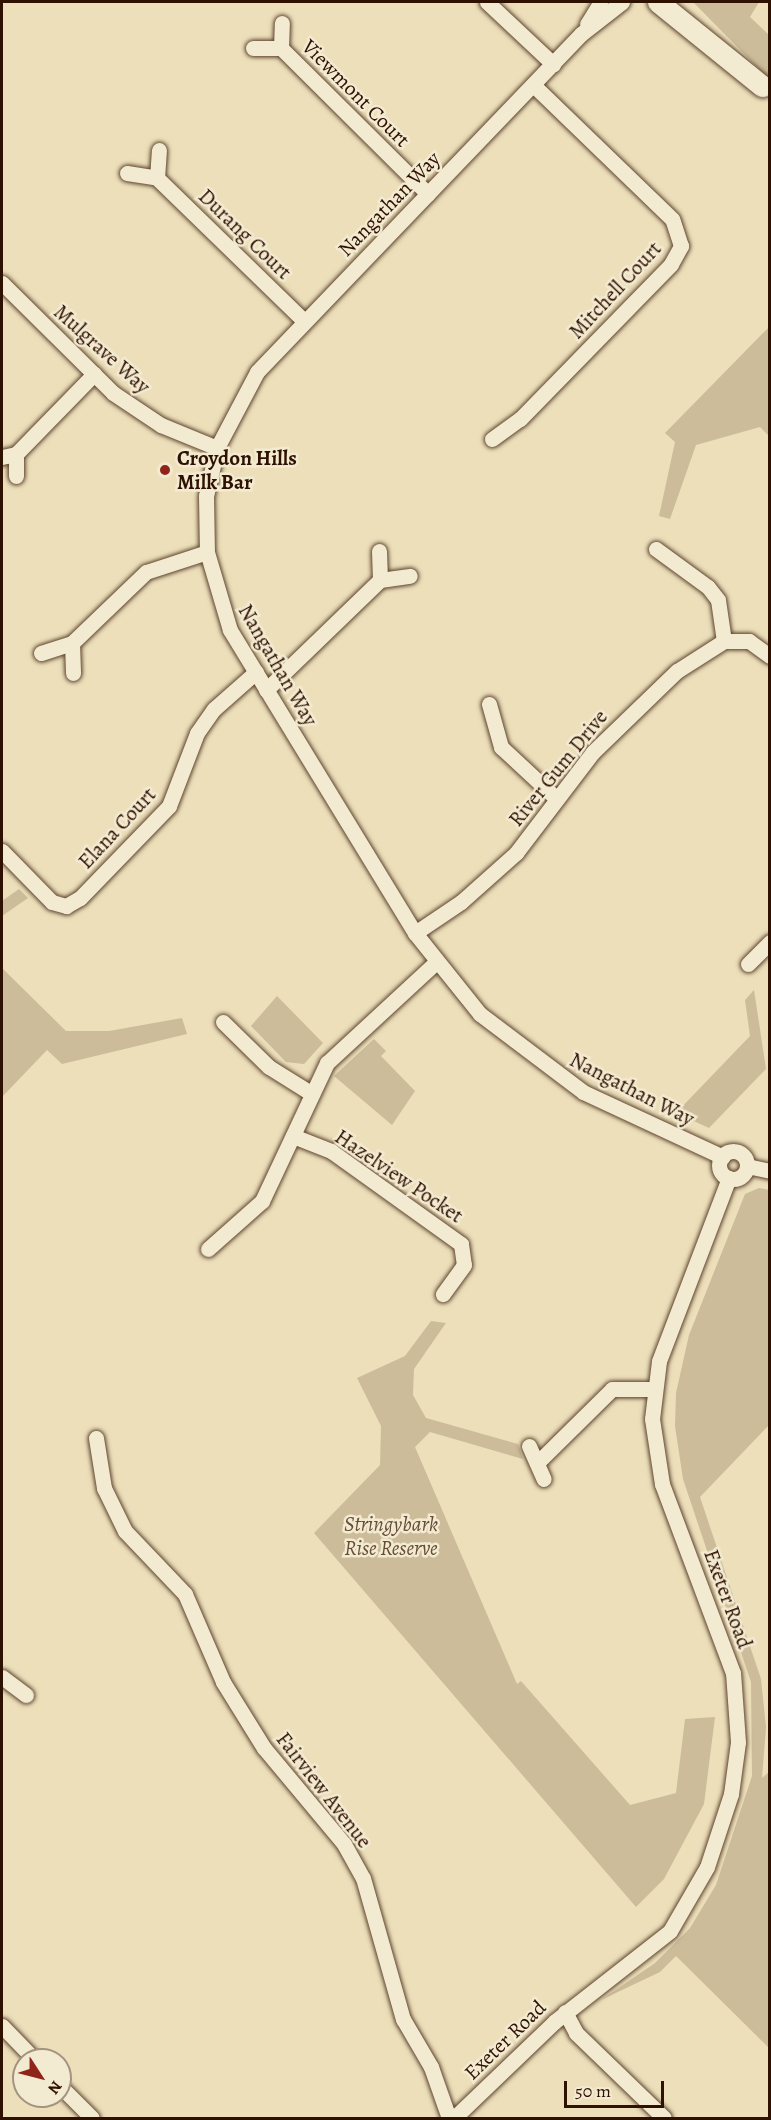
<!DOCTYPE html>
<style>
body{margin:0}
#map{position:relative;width:771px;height:2120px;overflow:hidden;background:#ecdfba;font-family:Alegreya,serif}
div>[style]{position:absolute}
.green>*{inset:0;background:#ccbc9a}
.roads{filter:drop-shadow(0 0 2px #5e442e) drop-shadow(0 0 2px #5e442e)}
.street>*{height:15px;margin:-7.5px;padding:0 7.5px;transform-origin:7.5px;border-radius:7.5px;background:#f3ead2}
.street>.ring{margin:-7.5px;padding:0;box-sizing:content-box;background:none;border:15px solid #f3ead2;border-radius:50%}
.secondary>*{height:21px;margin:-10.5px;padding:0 10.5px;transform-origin:10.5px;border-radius:10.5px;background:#f3ead2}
.dots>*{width:16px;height:16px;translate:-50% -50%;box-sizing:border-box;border:3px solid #f3ead2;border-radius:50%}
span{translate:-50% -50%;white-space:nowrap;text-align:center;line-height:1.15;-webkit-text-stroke:5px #f3ead2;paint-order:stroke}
.street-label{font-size:21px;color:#2e1100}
.poi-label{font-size:21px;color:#2e1100;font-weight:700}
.left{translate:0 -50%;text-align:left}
.park-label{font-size:21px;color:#654d36;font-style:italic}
.frame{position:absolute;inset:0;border:3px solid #2e1100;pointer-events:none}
.north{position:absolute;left:12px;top:2048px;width:60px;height:60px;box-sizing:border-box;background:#f3ead2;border:2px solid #a4937e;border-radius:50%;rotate:126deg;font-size:16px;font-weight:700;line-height:24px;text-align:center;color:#2e1100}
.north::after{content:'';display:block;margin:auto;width:21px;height:27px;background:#8f2418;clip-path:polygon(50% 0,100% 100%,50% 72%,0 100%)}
.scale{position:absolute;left:564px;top:2081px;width:100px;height:27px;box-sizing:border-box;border:3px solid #2e1100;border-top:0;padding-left:8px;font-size:18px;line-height:21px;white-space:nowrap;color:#2e1100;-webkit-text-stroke:4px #f3ead2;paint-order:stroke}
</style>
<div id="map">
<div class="green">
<i style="clip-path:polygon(693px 2px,759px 2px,750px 17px,769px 35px,769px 79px)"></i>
<i style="clip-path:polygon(769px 327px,769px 436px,760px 427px,696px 445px,670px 519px,659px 516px,675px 442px,665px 433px)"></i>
<i style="clip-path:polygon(19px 889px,28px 898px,2px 916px,2px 901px)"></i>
<i style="clip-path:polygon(2px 968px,66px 1031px,109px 1031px,182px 1018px,187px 1034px,62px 1064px,47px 1050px,2px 1097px)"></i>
<i style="clip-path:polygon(754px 990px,766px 1069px,709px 1128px,676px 1113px,750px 1036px,745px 1000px)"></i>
<i style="clip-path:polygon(277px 996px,323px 1043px,304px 1064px,286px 1062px,251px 1026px)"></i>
<i style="clip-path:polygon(374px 1039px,386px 1051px,381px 1056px,415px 1091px,392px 1125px,334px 1076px)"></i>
<i style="clip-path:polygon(759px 1188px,770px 1190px,769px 1425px,700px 1497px,761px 1679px,766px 1727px,762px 1778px,770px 1771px,769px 2048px,676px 1956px,660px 1972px,601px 2000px,655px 1963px,690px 1928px,716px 1885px,752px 1776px,751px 1682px,683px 1479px,675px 1426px,676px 1393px,689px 1335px,745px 1194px)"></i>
<i style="clip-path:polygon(431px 1321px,446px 1323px,414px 1369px,413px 1395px,426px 1418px,518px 1444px,523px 1459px,430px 1432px,415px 1447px,517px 1684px,521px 1681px,630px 1805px,676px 1793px,685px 1719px,715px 1717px,704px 1804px,664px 1879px,636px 1907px,314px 1533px,380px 1465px,381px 1426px,357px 1378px,405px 1356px)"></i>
</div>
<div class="roads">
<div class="street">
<i style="left:487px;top:2px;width:91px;rotate:43.2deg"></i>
<i style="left:622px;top:2px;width:52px;rotate:142deg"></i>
<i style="left:581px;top:34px;width:468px;rotate:133.8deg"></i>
<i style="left:257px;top:372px;width:86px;rotate:117.8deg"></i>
<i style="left:217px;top:448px;width:49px;rotate:102.9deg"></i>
<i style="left:206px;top:496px;width:56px;rotate:89deg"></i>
<i style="left:207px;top:552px;width:81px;rotate:73.6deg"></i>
<i style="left:230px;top:630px;width:355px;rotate:58.6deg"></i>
<i style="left:415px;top:933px;width:104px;rotate:51.3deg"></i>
<i style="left:480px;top:1014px;width:129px;rotate:37.1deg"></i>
<i style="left:583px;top:1092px;width:154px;rotate:24.9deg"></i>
<i style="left:587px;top:24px;width:26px;rotate:-58deg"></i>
<i style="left:253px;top:48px;width:28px"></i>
<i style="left:281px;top:48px;width:25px;rotate:-88deg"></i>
<i style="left:281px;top:48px;width:207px;rotate:44.8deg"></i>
<i style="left:127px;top:173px;width:30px;rotate:9deg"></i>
<i style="left:157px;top:178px;width:28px;rotate:-86deg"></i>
<i style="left:157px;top:178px;width:205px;rotate:44.2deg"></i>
<i style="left:2px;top:283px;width:156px;rotate:44.7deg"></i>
<i style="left:113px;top:393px;width:58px;rotate:33.7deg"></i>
<i style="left:161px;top:425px;width:61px;rotate:22.3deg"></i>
<i style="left:492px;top:439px;width:34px;rotate:-36deg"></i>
<i style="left:520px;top:419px;width:216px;rotate:-45.7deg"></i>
<i style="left:671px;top:264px;width:21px;rotate:-61deg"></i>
<i style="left:681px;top:246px;width:28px;rotate:-108deg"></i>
<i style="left:672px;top:219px;width:193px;rotate:-136deg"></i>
<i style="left:16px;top:454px;width:112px;rotate:-45.7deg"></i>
<i style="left:2px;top:457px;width:14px;rotate:-12deg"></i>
<i style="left:16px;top:454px;width:22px;rotate:90deg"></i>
<i style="left:656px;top:549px;width:64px;rotate:36.2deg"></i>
<i style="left:708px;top:587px;width:16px;rotate:52deg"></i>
<i style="left:718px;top:600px;width:41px;rotate:81.7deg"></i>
<i style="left:379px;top:551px;width:29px;rotate:88deg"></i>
<i style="left:380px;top:580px;width:30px;rotate:-8deg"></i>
<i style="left:72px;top:643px;width:103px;rotate:-43.8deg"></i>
<i style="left:146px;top:572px;width:64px;rotate:-18.2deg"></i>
<i style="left:41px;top:653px;width:33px;rotate:-18deg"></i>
<i style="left:72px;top:643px;width:30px;rotate:88deg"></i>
<i style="left:266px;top:690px;width:158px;rotate:-44deg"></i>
<i style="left:489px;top:704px;width:45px;rotate:74.4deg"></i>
<i style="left:501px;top:747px;width:76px;rotate:42.9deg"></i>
<i style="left:2px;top:851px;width:71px;rotate:45.6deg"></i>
<i style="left:52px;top:902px;width:15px;rotate:16deg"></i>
<i style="left:66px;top:906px;width:16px;rotate:-30deg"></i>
<i style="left:80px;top:898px;width:128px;rotate:-45.9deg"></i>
<i style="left:169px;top:806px;width:78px;rotate:-69deg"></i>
<i style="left:197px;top:733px;width:29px;rotate:-55deg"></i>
<i style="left:214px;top:709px;width:56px;rotate:-41.4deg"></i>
<i style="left:415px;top:933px;width:55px;rotate:-34deg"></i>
<i style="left:461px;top:902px;width:74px;rotate:-41.7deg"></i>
<i style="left:516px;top:853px;width:127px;rotate:-52.7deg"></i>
<i style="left:593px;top:752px;width:117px;rotate:-44deg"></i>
<i style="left:677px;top:671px;width:56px;rotate:-32.6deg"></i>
<i style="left:724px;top:641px;width:25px"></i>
<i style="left:749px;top:641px;width:26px;rotate:36deg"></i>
<i style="left:748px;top:964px;width:31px;rotate:-45deg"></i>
<i style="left:223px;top:1022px;width:64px;rotate:44.4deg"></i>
<i style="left:269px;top:1067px;width:47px;rotate:32deg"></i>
<i style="left:293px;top:1136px;width:41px;rotate:21.5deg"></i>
<i style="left:331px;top:1151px;width:160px;rotate:35.6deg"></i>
<i style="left:461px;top:1244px;width:21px;rotate:82deg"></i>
<i style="left:464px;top:1265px;width:36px;rotate:126deg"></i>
<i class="ring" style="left:719px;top:1151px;width:13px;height:13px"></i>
<i style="left:747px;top:1166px;width:24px;rotate:12deg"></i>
<i style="left:208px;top:1249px;width:72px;rotate:-41.6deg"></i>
<i style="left:262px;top:1201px;width:153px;rotate:-64.8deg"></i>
<i style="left:327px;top:1063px;width:149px;rotate:-42.8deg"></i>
<i style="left:96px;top:1438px;width:51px;rotate:80.9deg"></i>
<i style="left:104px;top:1488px;width:48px;rotate:64deg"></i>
<i style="left:125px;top:1531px;width:87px;rotate:46.4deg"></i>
<i style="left:185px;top:1594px;width:96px;rotate:66.6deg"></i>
<i style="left:223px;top:1682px;width:78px;rotate:58.2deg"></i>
<i style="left:264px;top:1748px;width:125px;rotate:50.2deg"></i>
<i style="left:344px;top:1844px;width:39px;rotate:61deg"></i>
<i style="left:363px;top:1878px;width:147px;rotate:74.2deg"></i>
<i style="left:403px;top:2019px;width:56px;rotate:59.7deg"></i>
<i style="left:431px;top:2067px;width:54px;rotate:70.6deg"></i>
<i style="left:529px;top:1446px;width:36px;rotate:66deg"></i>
<i style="left:537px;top:1463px;width:105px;rotate:-44.6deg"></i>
<i style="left:612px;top:1389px;width:41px"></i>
<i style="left:2px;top:1677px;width:30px;rotate:37deg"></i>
<i style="left:565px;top:2012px;width:24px;rotate:62deg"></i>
<i style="left:576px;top:2033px;width:122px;rotate:44deg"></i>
<i style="left:2px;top:2026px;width:47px;rotate:45.9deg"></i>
<i style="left:60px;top:2086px;width:45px;rotate:45deg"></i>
<i style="left:454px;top:2118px;width:139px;rotate:-43.8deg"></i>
<i style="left:554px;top:2022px;width:147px;rotate:-38.1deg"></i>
<i style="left:670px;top:1931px;width:74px;rotate:-60deg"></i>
<i style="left:707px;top:1867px;width:77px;rotate:-71.8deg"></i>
<i style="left:731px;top:1794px;width:52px;rotate:-82.3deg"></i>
<i style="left:738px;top:1742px;width:69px;rotate:-94.1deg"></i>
<i style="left:733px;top:1673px;width:202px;rotate:-110.6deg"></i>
<i style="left:662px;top:1484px;width:66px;rotate:-98.7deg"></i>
<i style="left:652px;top:1419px;width:58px;rotate:-83.1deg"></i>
<i style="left:659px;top:1361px;width:196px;rotate:-69.1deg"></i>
</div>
<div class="secondary">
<i style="left:658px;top:2px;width:134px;rotate:38.9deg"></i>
</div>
</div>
<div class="dots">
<i style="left:165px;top:470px;background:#8f2418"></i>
</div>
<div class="street-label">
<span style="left:356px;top:93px;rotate:45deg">Viewmont Court</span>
<span style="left:389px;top:204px;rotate:-46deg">Nangathan Way</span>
<span style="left:245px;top:234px;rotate:44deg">Durang Court</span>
<span style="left:615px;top:290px;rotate:-47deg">Mitchell Court</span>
<span style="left:102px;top:349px;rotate:42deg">Mulgrave Way</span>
<span style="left:278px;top:665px;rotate:60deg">Nangathan Way</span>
<span style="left:558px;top:768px;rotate:-51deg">River Gum Drive</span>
<span style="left:117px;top:828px;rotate:-47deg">Elana Court</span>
<span style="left:632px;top:1089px;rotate:27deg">Nangathan Way</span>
<span style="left:399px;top:1176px;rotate:34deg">Hazelview Pocket</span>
<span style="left:728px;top:1599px;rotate:70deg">Exeter Road</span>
<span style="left:324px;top:1790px;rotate:52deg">Fairview Avenue</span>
<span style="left:505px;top:2040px;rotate:-44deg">Exeter Road</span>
</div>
<div class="poi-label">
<span class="left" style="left:177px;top:470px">Croydon Hills<br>Milk Bar</span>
</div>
<div class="park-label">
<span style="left:391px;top:1536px">Stringybark<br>Rise Reserve</span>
</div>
<div class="frame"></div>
<div class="north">N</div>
<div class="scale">50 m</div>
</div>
